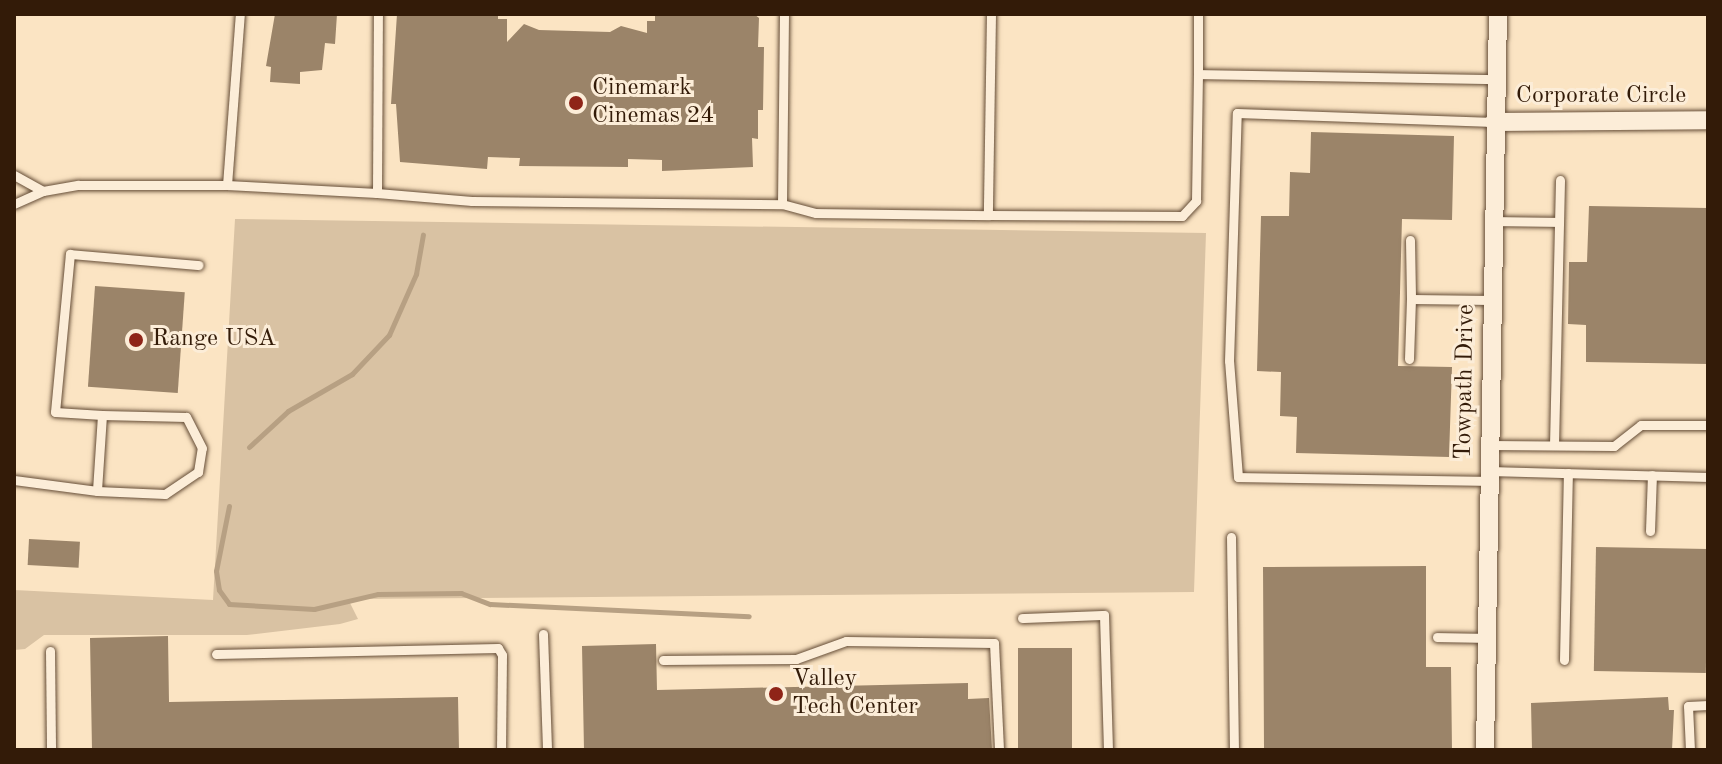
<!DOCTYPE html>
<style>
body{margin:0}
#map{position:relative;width:1722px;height:764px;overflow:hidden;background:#fbe4c3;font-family:"Old Standard TT",serif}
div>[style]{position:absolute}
.green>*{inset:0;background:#d9c2a3}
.stream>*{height:5px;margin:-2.5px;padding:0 2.5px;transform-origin:2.5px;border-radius:2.5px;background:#b7a083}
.building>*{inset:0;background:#9b8469;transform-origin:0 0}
.roads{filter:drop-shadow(0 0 2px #654d37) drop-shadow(0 0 2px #654d37)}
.service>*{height:9px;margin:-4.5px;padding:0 4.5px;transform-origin:4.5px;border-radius:4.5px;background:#fcedd8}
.minor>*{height:18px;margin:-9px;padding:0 9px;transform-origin:9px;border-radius:9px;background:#fcedd8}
.dots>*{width:22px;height:22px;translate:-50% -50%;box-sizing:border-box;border:4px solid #fcedd8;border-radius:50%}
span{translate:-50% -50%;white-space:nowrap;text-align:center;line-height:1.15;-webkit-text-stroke:6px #fcedd8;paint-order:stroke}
.poi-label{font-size:24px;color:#331b08}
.left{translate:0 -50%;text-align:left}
.street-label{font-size:24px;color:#331b08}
.frame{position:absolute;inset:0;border:16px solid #331b08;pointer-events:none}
</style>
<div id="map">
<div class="green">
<i style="clip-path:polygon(235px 219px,1206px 233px,1194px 592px,348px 599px,358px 619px,340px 624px,247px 635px,44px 635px,25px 649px,14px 650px,14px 590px,213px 600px)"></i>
</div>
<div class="stream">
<i style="left:249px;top:447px;width:53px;rotate:-42.7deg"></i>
<i style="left:288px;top:411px;width:74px;rotate:-30deg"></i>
<i style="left:352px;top:374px;width:54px;rotate:-46.5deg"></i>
<i style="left:389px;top:335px;width:67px;rotate:-66.1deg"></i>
<i style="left:416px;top:274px;width:40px;rotate:-80deg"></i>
<i style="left:229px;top:506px;width:66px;rotate:101.3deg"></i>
<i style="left:216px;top:571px;width:19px;rotate:81deg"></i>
<i style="left:219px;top:590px;width:17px;rotate:54deg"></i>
<i style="left:229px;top:604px;width:85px;rotate:3.4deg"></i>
<i style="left:314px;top:609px;width:66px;rotate:-13.2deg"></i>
<i style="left:378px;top:594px;width:83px;rotate:-0.7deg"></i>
<i style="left:461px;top:593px;width:31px;rotate:21deg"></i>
<i style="left:490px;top:604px;width:259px;rotate:2.7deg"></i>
</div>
<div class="building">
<i style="clip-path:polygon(275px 14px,337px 14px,335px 44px,325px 43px,322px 70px,300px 72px,300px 84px,270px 82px,271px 67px,266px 66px)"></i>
<i style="clip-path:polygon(397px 14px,498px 14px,498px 19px,507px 19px,507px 42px,524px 24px,539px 30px,610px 32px,621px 26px,647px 33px,647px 21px,655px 21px,655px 14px,754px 14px,759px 18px,758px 47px,764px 47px,763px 110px,758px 110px,758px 139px,752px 138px,753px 167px,662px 171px,662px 160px,628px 159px,628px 167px,519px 166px,520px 158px,488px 157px,487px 169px,400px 162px,396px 104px,391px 104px)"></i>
<i style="clip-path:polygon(1311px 132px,1454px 136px,1452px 220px,1402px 219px,1398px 366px,1452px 367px,1449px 457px,1296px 453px,1297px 417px,1280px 416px,1281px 372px,1257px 371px,1261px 216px,1289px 216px,1290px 172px,1310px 173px)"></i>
<i style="clip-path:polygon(1589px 206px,1708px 208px,1708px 364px,1586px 362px,1586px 325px,1568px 324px,1569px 262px,1587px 262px)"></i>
<i style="left:95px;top:286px;width:90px;height:101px;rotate:4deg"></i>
<i style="left:29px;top:539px;width:51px;height:26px;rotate:3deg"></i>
<i style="left:1596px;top:547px;width:112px;height:124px;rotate:1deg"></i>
<i style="clip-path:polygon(1426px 566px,1426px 667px,1451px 667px,1452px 750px,1264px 750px,1263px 567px)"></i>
<i style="clip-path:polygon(168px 636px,169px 702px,458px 697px,459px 750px,92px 750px,90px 638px)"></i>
<i style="clip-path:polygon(656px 644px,657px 690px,968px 683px,968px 699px,989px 698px,992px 750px,584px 750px,582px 646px)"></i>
<i style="left:1018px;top:648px;width:54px;height:102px"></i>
<i style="clip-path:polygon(1668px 697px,1669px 710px,1674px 710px,1672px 750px,1532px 750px,1531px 703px)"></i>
</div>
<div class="roads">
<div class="service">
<i style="left:784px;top:14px;width:190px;rotate:90.6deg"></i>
<i style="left:782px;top:204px;width:35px;rotate:15deg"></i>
<i style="left:816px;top:213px;width:172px;rotate:0.7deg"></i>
<i style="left:991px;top:14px;width:201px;rotate:90.9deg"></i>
<i style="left:988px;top:215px;width:194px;rotate:0.3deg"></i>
<i style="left:1182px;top:216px;width:21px;rotate:-47deg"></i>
<i style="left:1196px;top:201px;width:127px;rotate:-89.1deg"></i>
<i style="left:1198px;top:14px;width:60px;rotate:90deg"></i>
<i style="left:1198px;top:74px;width:297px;rotate:1deg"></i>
<i style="left:14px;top:175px;width:33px;rotate:29deg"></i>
<i style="left:227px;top:185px;width:150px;rotate:3.1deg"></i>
<i style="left:377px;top:193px;width:179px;rotate:-89.7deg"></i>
<i style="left:377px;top:193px;width:95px;rotate:4.8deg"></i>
<i style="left:472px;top:201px;width:310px;rotate:0.6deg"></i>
<i style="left:14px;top:204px;width:32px;rotate:-24deg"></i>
<i style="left:43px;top:191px;width:36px;rotate:-10deg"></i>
<i style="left:78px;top:185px;width:149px"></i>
<i style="left:227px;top:185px;width:171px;rotate:-85.7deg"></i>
<i style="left:1494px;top:221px;width:65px;rotate:0.9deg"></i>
<i style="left:1410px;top:240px;width:59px;rotate:89deg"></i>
<i style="left:1411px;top:299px;width:81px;rotate:0.7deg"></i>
<i style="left:1409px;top:359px;width:60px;rotate:-88.1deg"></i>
<i style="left:102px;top:415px;width:47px;rotate:-176.3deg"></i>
<i style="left:55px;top:412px;width:159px;rotate:-84.6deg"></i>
<i style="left:70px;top:254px;width:129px;rotate:4.9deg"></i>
<i style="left:1489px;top:445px;width:125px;rotate:0.5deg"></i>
<i style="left:1614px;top:446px;width:34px;rotate:-38deg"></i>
<i style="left:1641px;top:425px;width:67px"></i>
<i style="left:1554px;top:445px;width:265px;rotate:-88.7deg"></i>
<i style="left:1489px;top:471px;width:219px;rotate:1.6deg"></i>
<i style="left:14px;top:480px;width:84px;rotate:7.5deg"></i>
<i style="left:97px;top:491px;width:68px;rotate:2.5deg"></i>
<i style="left:165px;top:494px;width:40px;rotate:-34deg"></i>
<i style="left:198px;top:472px;width:24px;rotate:-81deg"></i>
<i style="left:202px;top:448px;width:35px;rotate:-117deg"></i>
<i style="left:186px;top:417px;width:84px;rotate:-178.6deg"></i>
<i style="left:102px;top:415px;width:76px;rotate:93.8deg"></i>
<i style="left:1489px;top:481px;width:251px;rotate:-179.1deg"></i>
<i style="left:1238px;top:477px;width:116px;rotate:-94.4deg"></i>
<i style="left:1229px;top:361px;width:248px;rotate:-88.2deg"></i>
<i style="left:1237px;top:113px;width:257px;rotate:2deg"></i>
<i style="left:1650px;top:531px;width:56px;rotate:-88deg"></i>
<i style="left:1231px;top:537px;width:213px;rotate:89.2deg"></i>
<i style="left:1022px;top:618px;width:82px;rotate:-2.1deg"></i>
<i style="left:1104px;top:615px;width:135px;rotate:88.3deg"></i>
<i style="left:543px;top:634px;width:116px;rotate:88deg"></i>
<i style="left:1437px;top:637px;width:50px;rotate:1.1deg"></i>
<i style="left:50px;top:651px;width:99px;rotate:89.4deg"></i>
<i style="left:216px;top:654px;width:282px;rotate:-1.2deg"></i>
<i style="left:498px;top:648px;width:8px;rotate:60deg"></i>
<i style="left:502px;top:655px;width:95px;rotate:90.6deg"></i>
<i style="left:663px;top:660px;width:133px;rotate:-0.4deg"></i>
<i style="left:796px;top:659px;width:53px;rotate:-19.8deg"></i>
<i style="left:846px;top:641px;width:148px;rotate:0.8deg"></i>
<i style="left:994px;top:643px;width:107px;rotate:87.3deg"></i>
<i style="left:1564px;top:660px;width:187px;rotate:-88.8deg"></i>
<i style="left:1690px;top:750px;width:44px;rotate:-92.6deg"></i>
<i style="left:1688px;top:706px;width:20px;rotate:-3deg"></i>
</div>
<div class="minor">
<i style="left:1494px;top:122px;width:214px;rotate:-0.5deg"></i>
<i style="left:1485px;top:750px;width:736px;rotate:-88.99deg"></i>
</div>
</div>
<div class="dots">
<i style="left:576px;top:103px;background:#8f2418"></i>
<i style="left:136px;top:340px;background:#8f2418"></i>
<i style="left:776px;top:694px;background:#8f2418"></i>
</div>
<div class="poi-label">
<span class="left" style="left:592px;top:103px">Cinemark<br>Cinemas 24</span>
<span class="left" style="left:152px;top:340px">Range USA</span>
<span class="left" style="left:792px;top:694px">Valley<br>Tech Center</span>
</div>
<div class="street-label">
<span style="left:1601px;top:97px">Corporate Circle</span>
<span style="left:1466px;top:382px;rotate:-89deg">Towpath Drive</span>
</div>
<div class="frame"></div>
</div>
